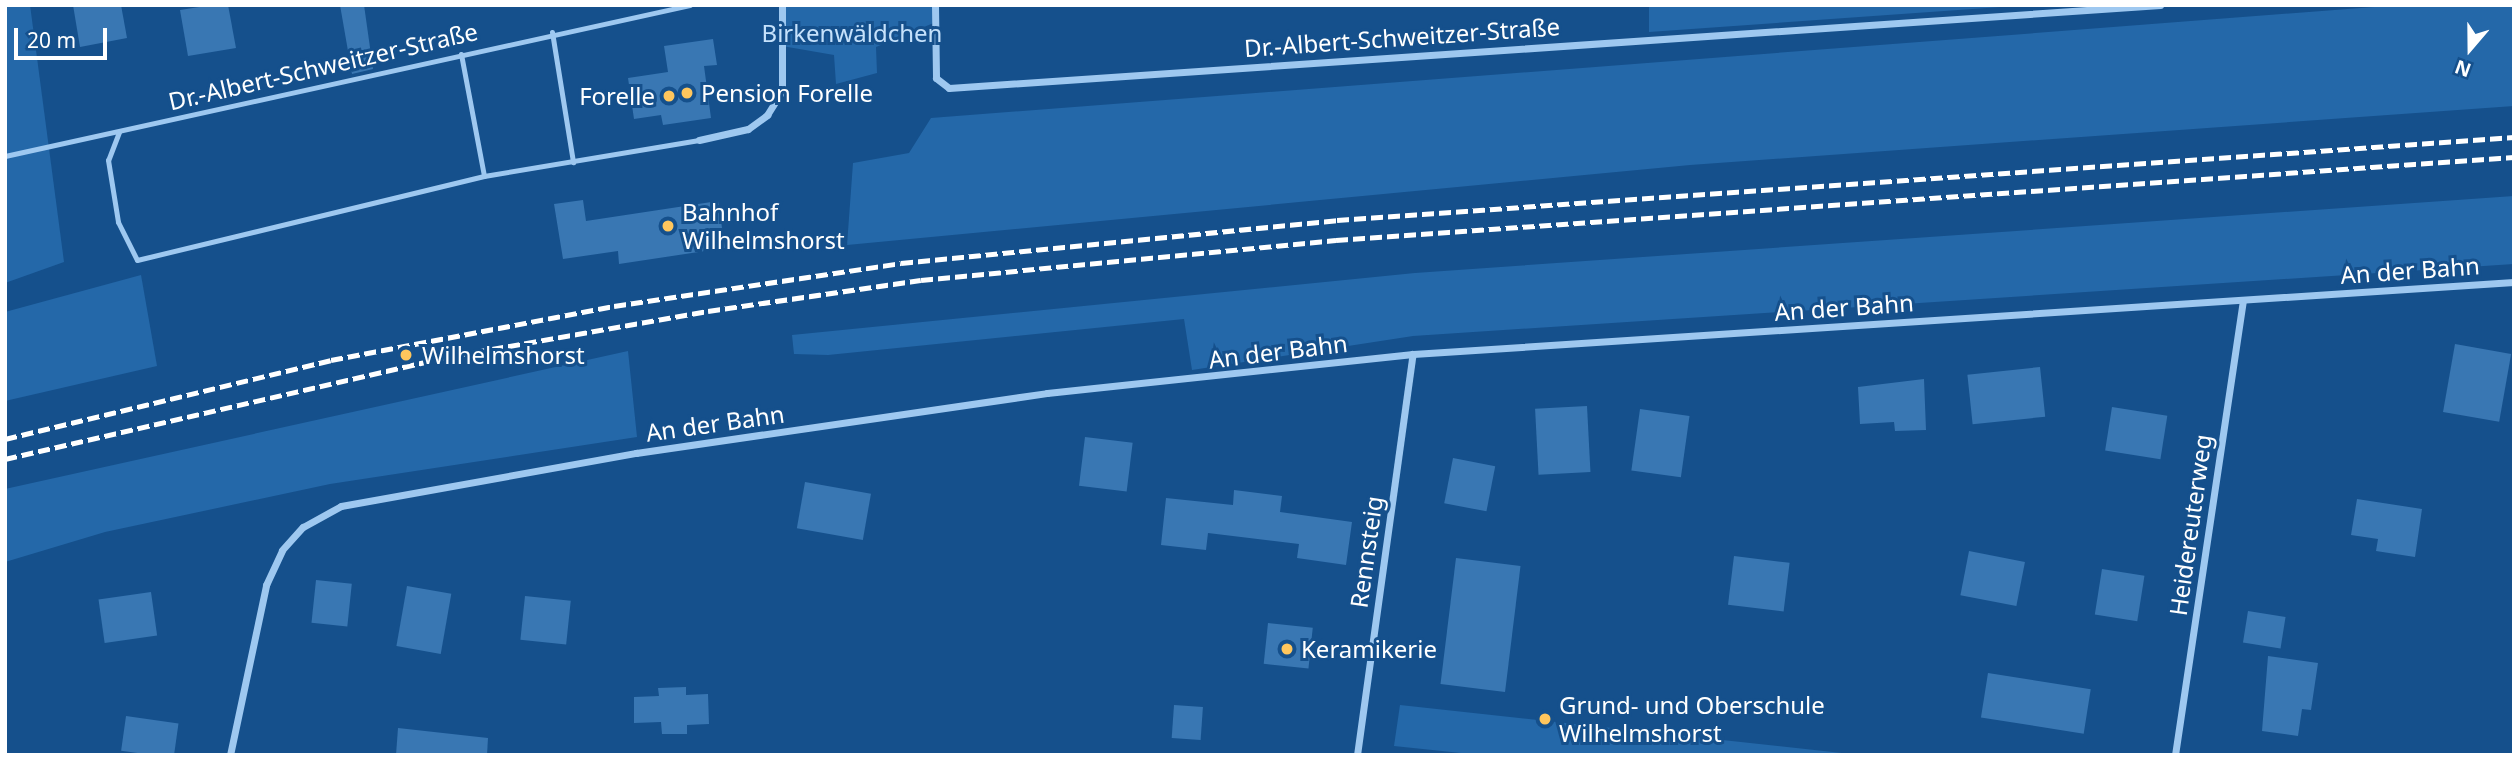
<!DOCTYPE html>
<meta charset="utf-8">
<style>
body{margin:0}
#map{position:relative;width:2519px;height:760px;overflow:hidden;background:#15508c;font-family:"Noto Sans",sans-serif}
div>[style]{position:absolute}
.green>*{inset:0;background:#2468a9}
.building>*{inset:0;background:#3977b3;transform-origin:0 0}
.lane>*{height:5px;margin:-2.5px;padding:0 2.5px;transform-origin:2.5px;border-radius:2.5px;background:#9ec8f0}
.street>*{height:7px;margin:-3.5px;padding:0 3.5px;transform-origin:3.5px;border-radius:3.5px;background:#9ec8f0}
.rail>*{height:5px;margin-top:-2.5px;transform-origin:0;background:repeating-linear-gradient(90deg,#fff 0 12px,transparent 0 17px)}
.dots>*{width:19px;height:19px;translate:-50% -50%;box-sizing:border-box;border:4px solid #15508c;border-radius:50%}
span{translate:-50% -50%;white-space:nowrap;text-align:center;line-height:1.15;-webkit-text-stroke:6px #15508c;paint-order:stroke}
.park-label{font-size:24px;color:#c5e1fb}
.street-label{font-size:24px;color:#fff}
.poi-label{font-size:24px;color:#fff}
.left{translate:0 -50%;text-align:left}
.right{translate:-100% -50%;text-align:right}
.frame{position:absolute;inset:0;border:7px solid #fff;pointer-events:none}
.north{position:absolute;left:2435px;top:14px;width:70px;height:70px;-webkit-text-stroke:5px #15508c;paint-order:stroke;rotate:200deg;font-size:19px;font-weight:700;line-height:28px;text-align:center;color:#fff}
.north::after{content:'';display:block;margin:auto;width:24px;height:32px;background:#fff;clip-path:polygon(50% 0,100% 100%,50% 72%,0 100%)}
.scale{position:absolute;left:14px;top:28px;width:93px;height:32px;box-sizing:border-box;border:4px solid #fff;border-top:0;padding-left:9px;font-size:21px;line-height:24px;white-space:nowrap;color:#fff;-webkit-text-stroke:5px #15508c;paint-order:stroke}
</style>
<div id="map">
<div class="green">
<i style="clip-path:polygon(5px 5px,30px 5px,64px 262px,5px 283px)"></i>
<i style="clip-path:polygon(782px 5px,935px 5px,936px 22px,876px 47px,877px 73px,836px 84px,834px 55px,782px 46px)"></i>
<i style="clip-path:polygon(1649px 5px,2029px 5px,1649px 32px)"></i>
<i style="clip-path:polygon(2400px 5px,2514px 5px,2514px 106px,1690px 165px,847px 245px,853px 163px,909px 153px,931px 118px)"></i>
<i style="clip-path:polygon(2514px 196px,2514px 264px,1413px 336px,1192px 370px,1184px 319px,828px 355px,794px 354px,792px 335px,1415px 273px)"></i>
<i style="clip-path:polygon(141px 275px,157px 366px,5px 401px,5px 312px)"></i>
<i style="clip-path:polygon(628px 351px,637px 437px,330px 484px,105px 532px,5px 562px,5px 489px)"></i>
<i style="clip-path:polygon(1400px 705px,1860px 755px,1480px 755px,1394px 746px)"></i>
</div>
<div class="building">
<i style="clip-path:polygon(73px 5px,121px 5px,127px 38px,80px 47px)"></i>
<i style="clip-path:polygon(212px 5px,228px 5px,236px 48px,188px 56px,180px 10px)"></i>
<i style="clip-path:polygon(340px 5px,364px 5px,373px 69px,352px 74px)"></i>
<i style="clip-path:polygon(713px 39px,717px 65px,704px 66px,711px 118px,663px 125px,661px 115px,634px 119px,628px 78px,668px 72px,664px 46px)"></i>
<i style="clip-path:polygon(583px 200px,586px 221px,718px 201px,725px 248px,619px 264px,618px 251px,563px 259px,554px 204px)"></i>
<i style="left:2455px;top:344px;width:57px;height:69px;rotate:10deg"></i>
<i style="left:2040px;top:367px;width:50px;height:73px;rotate:84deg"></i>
<i style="clip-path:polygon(1924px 379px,1926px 430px,1895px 431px,1894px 422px,1860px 424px,1858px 387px)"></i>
<i style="left:1587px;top:406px;width:66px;height:52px;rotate:87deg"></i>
<i style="left:2112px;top:407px;width:56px;height:44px;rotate:9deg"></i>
<i style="left:1640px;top:409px;width:50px;height:62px;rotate:8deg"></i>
<i style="left:1085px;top:437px;width:48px;height:49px;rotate:7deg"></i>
<i style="left:1453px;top:458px;width:43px;height:46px;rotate:11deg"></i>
<i style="left:805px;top:482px;width:67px;height:47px;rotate:10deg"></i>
<i style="clip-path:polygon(1234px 490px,1282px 496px,1280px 512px,1352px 522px,1346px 565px,1297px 558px,1299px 544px,1208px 533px,1206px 550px,1161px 545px,1166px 498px,1233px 505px)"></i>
<i style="clip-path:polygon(2357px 499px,2422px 509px,2415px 557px,2376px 551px,2378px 539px,2351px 535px)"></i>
<i style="left:1969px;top:551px;width:57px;height:45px;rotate:11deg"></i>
<i style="left:1734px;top:556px;width:56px;height:49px;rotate:7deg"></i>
<i style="left:1456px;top:558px;width:65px;height:127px;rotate:7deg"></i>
<i style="left:2102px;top:569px;width:43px;height:46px;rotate:9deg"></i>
<i style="left:316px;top:580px;width:36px;height:43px;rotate:6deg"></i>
<i style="left:407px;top:586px;width:45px;height:61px;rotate:10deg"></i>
<i style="left:151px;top:592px;width:44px;height:53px;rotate:82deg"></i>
<i style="left:525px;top:596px;width:46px;height:44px;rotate:6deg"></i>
<i style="left:2248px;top:611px;width:38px;height:32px;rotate:9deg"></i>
<i style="left:1268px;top:623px;width:45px;height:41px;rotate:6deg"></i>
<i style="clip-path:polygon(2268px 656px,2318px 663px,2311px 710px,2302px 709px,2298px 736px,2262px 731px)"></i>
<i style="left:1988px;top:673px;width:104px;height:45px;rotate:9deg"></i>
<i style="clip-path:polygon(686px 687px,686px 695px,708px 694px,709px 724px,687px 725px,687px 734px,662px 734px,661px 722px,634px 723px,634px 697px,659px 696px,658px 688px)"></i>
<i style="left:1174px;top:705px;width:29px;height:33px;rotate:4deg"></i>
<i style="left:126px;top:716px;width:53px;height:35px;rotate:8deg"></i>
<i style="clip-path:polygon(398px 728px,488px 738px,487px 755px,396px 755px)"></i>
</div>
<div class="lane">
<i style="left:552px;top:32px;width:132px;rotate:80.8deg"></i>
<i style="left:461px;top:54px;width:124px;rotate:79.3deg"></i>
<i style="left:119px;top:132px;width:30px;rotate:111deg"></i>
<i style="left:108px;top:160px;width:63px;rotate:80.8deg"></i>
<i style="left:118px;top:222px;width:42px;rotate:63.4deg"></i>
<i style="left:137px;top:260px;width:357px;rotate:-13.6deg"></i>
<i style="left:484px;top:176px;width:218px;rotate:-9.5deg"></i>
<i style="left:5px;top:156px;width:701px;rotate:-12.43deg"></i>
</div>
<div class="street">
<i style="left:935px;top:5px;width:73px;rotate:89.2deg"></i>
<i style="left:936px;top:78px;width:16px;rotate:38deg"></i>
<i style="left:949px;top:88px;width:1214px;rotate:-3.92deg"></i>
<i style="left:699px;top:140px;width:50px;rotate:-12.7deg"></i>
<i style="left:748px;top:129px;width:24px;rotate:-36deg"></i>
<i style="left:767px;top:115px;width:28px;rotate:-58deg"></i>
<i style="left:782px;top:91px;width:86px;rotate:-90deg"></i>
<i style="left:230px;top:755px;width:174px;rotate:-78deg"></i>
<i style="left:266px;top:585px;width:38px;rotate:-65deg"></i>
<i style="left:282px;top:550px;width:31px;rotate:-48deg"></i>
<i style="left:303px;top:527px;width:43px;rotate:-28.9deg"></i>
<i style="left:341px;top:506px;width:300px;rotate:-10.2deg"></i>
<i style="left:636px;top:453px;width:415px;rotate:-8.3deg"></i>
<i style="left:1047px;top:393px;width:368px;rotate:-6.1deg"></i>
<i style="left:1413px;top:354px;width:1103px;rotate:-3.74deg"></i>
<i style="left:1357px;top:755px;width:405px;rotate:-82.1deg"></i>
<i style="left:2175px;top:755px;width:459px;rotate:-81.5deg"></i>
</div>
<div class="rail">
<i style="left:5px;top:439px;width:335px;rotate:-13.6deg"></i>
<i style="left:331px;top:360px;width:288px;rotate:-10.8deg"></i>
<i style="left:614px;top:306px;width:290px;rotate:-8.5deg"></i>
<i style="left:901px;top:263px;width:438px;rotate:-5.6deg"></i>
<i style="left:1337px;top:220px;width:1180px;rotate:-4.03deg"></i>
<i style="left:5px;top:459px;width:448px;rotate:-13deg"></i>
<i style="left:441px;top:358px;width:271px;rotate:-10deg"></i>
<i style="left:708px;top:311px;width:215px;rotate:-8.3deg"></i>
<i style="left:921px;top:280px;width:417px;rotate:-5.5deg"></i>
<i style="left:1336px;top:240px;width:1181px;rotate:-4.03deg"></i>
</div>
<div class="dots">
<i style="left:687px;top:93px;background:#ffc65d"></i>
<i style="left:669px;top:96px;background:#ffc65d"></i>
<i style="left:668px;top:226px;background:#ffc65d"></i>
<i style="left:406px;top:355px;background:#ffc65d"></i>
<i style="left:1287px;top:649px;background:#ffc65d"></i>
<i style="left:1545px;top:719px;background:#ffc65d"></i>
</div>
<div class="park-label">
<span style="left:852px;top:33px">Birkenwäldchen</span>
</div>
<div class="street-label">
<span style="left:1402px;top:37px;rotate:-4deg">Dr.-Albert-Schweitzer-Straße</span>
<span style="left:323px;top:66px;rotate:-13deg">Dr.-Albert-Schweitzer-Straße</span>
<span style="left:2410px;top:270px;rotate:-4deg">An der Bahn</span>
<span style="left:1844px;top:307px;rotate:-4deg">An der Bahn</span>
<span style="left:1278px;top:351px;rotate:-7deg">An der Bahn</span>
<span style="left:715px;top:423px;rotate:-8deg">An der Bahn</span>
<span style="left:2190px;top:525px;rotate:-82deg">Heidereuterweg</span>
<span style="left:1366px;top:552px;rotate:-82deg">Rennsteig</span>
</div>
<div class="poi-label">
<span class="left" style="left:701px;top:93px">Pension Forelle</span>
<span class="right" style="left:655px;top:96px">Forelle</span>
<span class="left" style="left:682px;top:226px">Bahnhof<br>Wilhelmshorst</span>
<span class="left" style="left:422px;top:355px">Wilhelmshorst</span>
<span class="left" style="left:1301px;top:649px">Keramikerie</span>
<span class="left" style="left:1559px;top:719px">Grund- und Oberschule<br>Wilhelmshorst</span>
</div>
<div class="frame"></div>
<div class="north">N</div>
<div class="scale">20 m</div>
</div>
